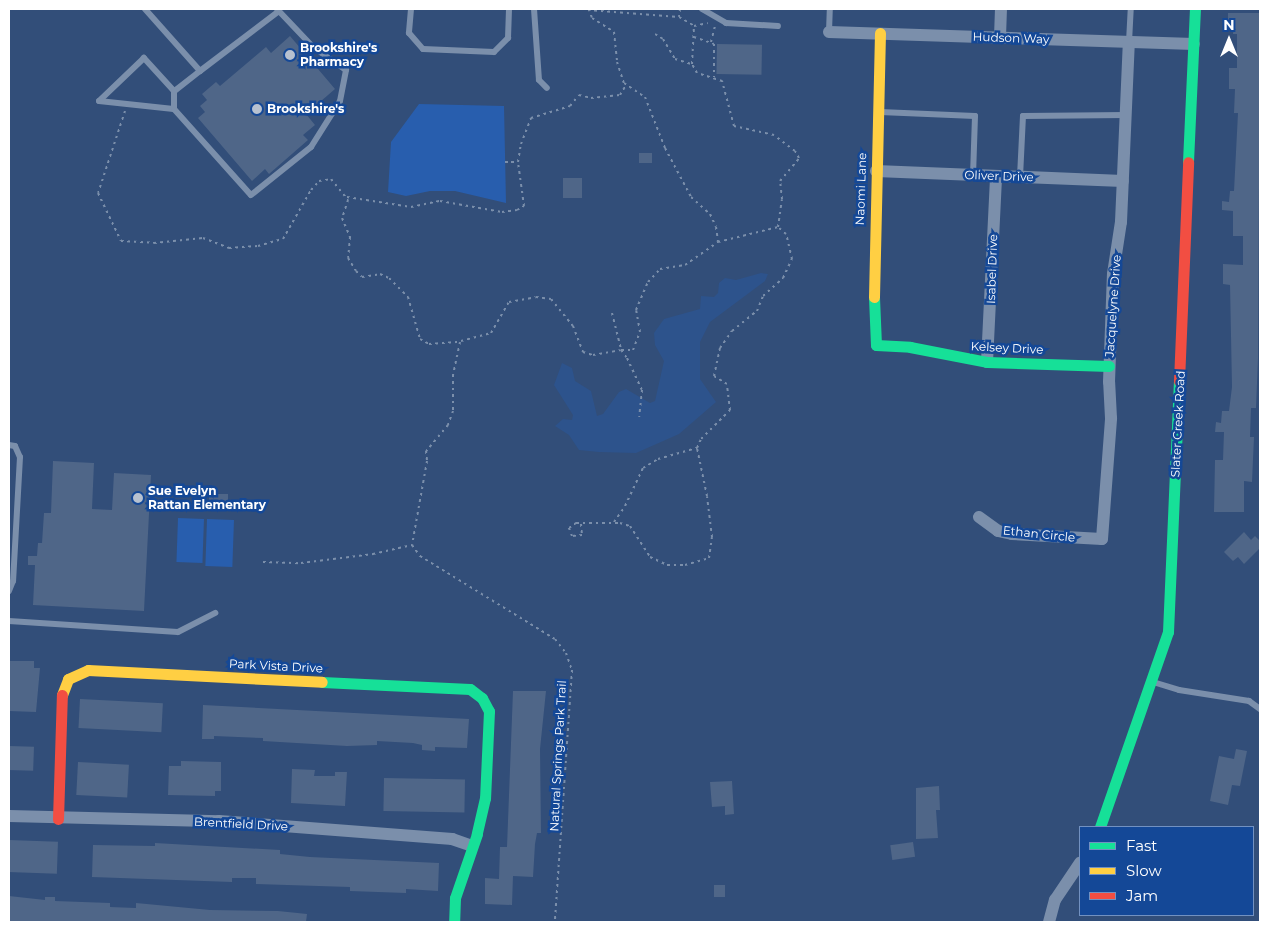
<!DOCTYPE html>
<style>
body{margin:0}
#map{position:relative;width:1269px;height:931px;overflow:hidden;background:#324e79;font-family:Montserrat,sans-serif}
div>[style]{position:absolute}
.green>*{inset:0;background:#285eae;transform-origin:0 0}
.water>*{inset:0;background:#2d538c}
.building>*{inset:0;background:#4f6688;transform-origin:0 0}
.path>*{height:2px;margin-top:-1px;transform-origin:0;background:repeating-linear-gradient(90deg,#7b8fab 0 2.5px,transparent 0 6.5px)}
.lane>*{height:6px;margin:-3px;padding:0 3px;transform-origin:3px;border-radius:3px;background:#7b8fab}
.street>*{height:12px;margin:-6px;padding:0 6px;transform-origin:6px;border-radius:6px;background:#7b8fab}
.fast>*{height:11px;margin:-5.5px;padding:0 5.5px;transform-origin:5.5px;border-radius:5.5px;background:#16e098}
.slow>*{height:11px;margin:-5.5px;padding:0 5.5px;transform-origin:5.5px;border-radius:5.5px;background:#ffcf43}
.jam>*{height:11px;margin:-5.5px;padding:0 5.5px;transform-origin:5.5px;border-radius:5.5px;background:#f24e42}
.dots>*{width:14px;height:14px;translate:-50% -50%;box-sizing:border-box;border:2px solid #144897;border-radius:50%}
span{translate:-50% -50%;white-space:nowrap;text-align:center;line-height:1.15;-webkit-text-stroke:5px #144897;paint-order:stroke}
.street-label{font-size:12px;color:#fff}
.poi-label{font-size:12px;color:#fff;font-weight:700}
.left{translate:0 -50%;text-align:left}
.frame{position:absolute;inset:0;border:10px solid #fff;pointer-events:none}
.legend{position:absolute;left:1079px;top:826px;width:175px;height:90px;box-sizing:border-box;background:#144897;border:1px solid #7291c1;margin:0;padding:6px 9px;list-style:none;font-size:15px;color:#fff}
.legend li{display:flex;align-items:center;gap:10px;height:25px}
.legend b{width:25px;border:1px solid #7291c1}
.north{position:absolute;left:1204px;top:15px;width:50px;height:50px;-webkit-text-stroke:4px #144897;paint-order:stroke;rotate:0deg;font-size:14px;font-weight:700;line-height:20px;text-align:center;color:#fff}
.north::after{content:'';display:block;margin:auto;width:18px;height:22px;background:#fff;clip-path:polygon(50% 0,100% 100%,50% 72%,0 100%)}
</style>
<div id="map">
<div class="green">
<i style="clip-path:polygon(419px 104px,504px 106px,506px 203px,455px 191px,430px 191px,406px 196px,388px 192px,391px 142px)"></i>
<i style="left:178px;top:518px;width:26px;height:44px;rotate:2deg"></i>
<i style="left:207px;top:519px;width:27px;height:47px;rotate:2deg"></i>
</div>
<div class="water">
<i style="clip-path:polygon(761px 273px,768px 274px,765px 281px,710px 322px,700px 342px,700px 379px,716px 402px,679px 434px,636px 453px,599px 452px,579px 450px,569px 435px,555px 426px,563px 419px,572px 420px,573px 415px,554px 385px,562px 363px,572px 368px,575px 381px,591px 391px,597px 416px,603px 414px,619px 392px,626px 389px,650px 403px,655px 401px,664px 361px,655px 345px,654px 333px,664px 319px,700px 309px,701px 296px,714px 297px,718px 293px,719px 283px,725px 278px,736px 280px)"></i>
</div>
<div class="building">
<i style="clip-path:polygon(1228px 13px,1260px 13px,1258px 358px,1256px 408px,1251px 408px,1250px 437px,1254px 437px,1252px 482px,1244px 481px,1244px 512px,1214px 512px,1215px 460px,1223px 460px,1224px 432px,1215px 432px,1216px 422px,1221px 423px,1222px 411px,1229px 411px,1232px 387px,1230px 285px,1223px 284px,1223px 264px,1243px 265px,1243px 236px,1233px 236px,1233px 211px,1222px 210px,1222px 201px,1229px 202px,1230px 191px,1234px 191px,1238px 113px,1234px 113px,1235px 89px,1229px 89px,1229px 68px,1237px 68px,1237px 34px,1233px 34px,1234px 25px,1228px 25px)"></i>
<i style="clip-path:polygon(290px 36px,335px 89px,306px 114px,315px 125px,303px 135px,308px 140px,269px 174px,265px 169px,252px 181px,198px 118px,205px 112px,200px 106px,207px 100px,202px 94px,216px 82px,220px 86px,266px 47px,271px 53px)"></i>
<i style="left:717px;top:44px;width:45px;height:30px;rotate:1deg"></i>
<i style="left:639px;top:153px;width:13px;height:10px"></i>
<i style="left:563px;top:178px;width:19px;height:20px"></i>
<i style="clip-path:polygon(53px 461px,94px 463px,92px 509px,112px 510px,114px 473px,151px 475px,144px 611px,33px 605px,35px 565px,28px 565px,28px 556px,37px 556px,38px 543px,42px 543px,44px 513px,51px 513px)"></i>
<i style="left:209px;top:494px;width:19px;height:12px"></i>
<i style="clip-path:polygon(1244px 532px,1251px 540px,1255px 536px,1260px 541px,1260px 548px,1244px 564px,1238px 557px,1233px 561px,1224px 552px)"></i>
<i style="clip-path:polygon(10px 661px,34px 661px,34px 668px,40px 668px,36px 712px,9px 711px)"></i>
<i style="clip-path:polygon(513px 691px,546px 691px,540px 749px,541px 833px,537px 833px,535px 844px,533px 877px,513px 876px,512px 905px,485px 904px,485px 878px,499px 879px,500px 847px,507px 847px)"></i>
<i style="left:80px;top:699px;width:83px;height:29px;rotate:3deg"></i>
<i style="clip-path:polygon(203px 705px,469px 719px,467px 748px,435px 747px,435px 751px,422px 750px,422px 745px,413px 743px,377px 741px,377px 745px,347px 746px,263px 741px,263px 738px,214px 736px,214px 739px,202px 739px)"></i>
<i style="left:9px;top:746px;width:25px;height:24px;rotate:2deg"></i>
<i style="clip-path:polygon(1236px 749px,1247px 751px,1240px 786px,1232px 785px,1228px 805px,1210px 801px,1219px 756px,1234px 759px)"></i>
<i style="clip-path:polygon(181px 761px,221px 762px,221px 791px,215px 791px,215px 796px,168px 795px,169px 766px,181px 766px)"></i>
<i style="left:78px;top:762px;width:51px;height:33px;rotate:3deg"></i>
<i style="clip-path:polygon(292px 769px,315px 770px,314px 776px,335px 776px,335px 772px,347px 772px,345px 806px,291px 803px)"></i>
<i style="left:384px;top:778px;width:81px;height:33px;rotate:1deg"></i>
<i style="clip-path:polygon(732px 781px,734px 814px,725px 815px,725px 806px,712px 807px,710px 782px)"></i>
<i style="clip-path:polygon(939px 786px,940px 810px,936px 810px,938px 838px,916px 839px,916px 788px)"></i>
<i style="left:9px;top:840px;width:49px;height:32px;rotate:2deg"></i>
<i style="left:913px;top:842px;width:15px;height:23px;rotate:82deg"></i>
<i style="clip-path:polygon(155px 843px,280px 850px,280px 854px,310px 857px,439px 863px,438px 891px,406px 889px,406px 893px,350px 891px,350px 887px,256px 884px,256px 878px,232px 878px,232px 882px,92px 877px,93px 845px,155px 846px)"></i>
<i style="left:714px;top:885px;width:11px;height:12px"></i>
<i style="clip-path:polygon(9px 896px,45px 900px,45px 897px,55px 897px,55px 901px,110px 903px,110px 907px,136px 908px,136px 903px,210px 910px,278px 911px,307px 914px,306px 922px,9px 922px)"></i>
</div>
<div class="path">
<i style="left:589px;top:9px;width:9px;rotate:72deg"></i>
<i style="left:592px;top:18px;width:26px;rotate:32deg"></i>
<i style="left:614px;top:32px;width:30px;rotate:84deg"></i>
<i style="left:617px;top:62px;width:22px;rotate:72deg"></i>
<i style="left:624px;top:83px;width:25px;rotate:34deg"></i>
<i style="left:645px;top:97px;width:55px;rotate:68.6deg"></i>
<i style="left:665px;top:148px;width:55px;rotate:62deg"></i>
<i style="left:691px;top:197px;width:25px;rotate:42deg"></i>
<i style="left:710px;top:214px;width:14px;rotate:65deg"></i>
<i style="left:716px;top:227px;width:15px;rotate:82deg"></i>
<i style="left:680px;top:9px;width:8px;rotate:97deg"></i>
<i style="left:679px;top:17px;width:16px;rotate:30deg"></i>
<i style="left:588px;top:10px;width:91px;rotate:4.4deg"></i>
<i style="left:655px;top:34px;width:9px;rotate:32deg"></i>
<i style="left:663px;top:39px;width:23px;rotate:59deg"></i>
<i style="left:675px;top:59px;width:17px;rotate:17deg"></i>
<i style="left:694px;top:37px;width:21px;rotate:19deg"></i>
<i style="left:714px;top:44px;width:33px;rotate:90deg"></i>
<i style="left:711px;top:42px;width:16px;rotate:-76deg"></i>
<i style="left:125px;top:111px;width:86px;rotate:108.2deg"></i>
<i style="left:98px;top:193px;width:53px;rotate:64.4deg"></i>
<i style="left:121px;top:241px;width:33px;rotate:3deg"></i>
<i style="left:154px;top:243px;width:49px;rotate:-5.8deg"></i>
<i style="left:203px;top:238px;width:28px;rotate:21deg"></i>
<i style="left:229px;top:248px;width:29px;rotate:-4deg"></i>
<i style="left:258px;top:246px;width:26px;rotate:-16deg"></i>
<i style="left:283px;top:239px;width:56px;rotate:-60.3deg"></i>
<i style="left:311px;top:190px;width:12px;rotate:-48deg"></i>
<i style="left:319px;top:181px;width:12px;rotate:-9deg"></i>
<i style="left:331px;top:179px;width:27px;rotate:51deg"></i>
<i style="left:348px;top:200px;width:19px;rotate:108deg"></i>
<i style="left:342px;top:218px;width:21px;rotate:67deg"></i>
<i style="left:350px;top:237px;width:21px;rotate:95deg"></i>
<i style="left:348px;top:258px;width:15px;rotate:58deg"></i>
<i style="left:356px;top:271px;width:8px;rotate:45deg"></i>
<i style="left:362px;top:277px;width:18px;rotate:-9deg"></i>
<i style="left:380px;top:274px;width:10px;rotate:24deg"></i>
<i style="left:389px;top:278px;width:27px;rotate:45deg"></i>
<i style="left:408px;top:297px;width:44px;rotate:74.1deg"></i>
<i style="left:420px;top:339px;width:10px;rotate:29deg"></i>
<i style="left:429px;top:344px;width:31px;rotate:-4deg"></i>
<i style="left:460px;top:342px;width:34px;rotate:102deg"></i>
<i style="left:453px;top:375px;width:36px;rotate:90deg"></i>
<i style="left:453px;top:411px;width:15px;rotate:110deg"></i>
<i style="left:448px;top:425px;width:34px;rotate:130deg"></i>
<i style="left:426px;top:451px;width:10px;rotate:84deg"></i>
<i style="left:427px;top:461px;width:85px;rotate:100.1deg"></i>
<i style="left:412px;top:545px;width:14px;rotate:54deg"></i>
<i style="left:420px;top:556px;width:158px;rotate:31.6deg"></i>
<i style="left:555px;top:639px;width:18px;rotate:52deg"></i>
<i style="left:566px;top:653px;width:18px;rotate:71deg"></i>
<i style="left:572px;top:670px;width:253px;rotate:93.9deg"></i>
<i style="left:505px;top:162px;width:13px"></i>
<i style="left:347px;top:197px;width:65px;rotate:8.9deg"></i>
<i style="left:411px;top:207px;width:30px;rotate:-12deg"></i>
<i style="left:440px;top:201px;width:63px;rotate:10.1deg"></i>
<i style="left:502px;top:212px;width:15px;rotate:-8deg"></i>
<i style="left:517px;top:210px;width:8px;rotate:-30deg"></i>
<i style="left:524px;top:206px;width:44px;rotate:-97.8deg"></i>
<i style="left:518px;top:162px;width:18px;rotate:-81deg"></i>
<i style="left:521px;top:144px;width:28px;rotate:-69deg"></i>
<i style="left:531px;top:118px;width:41px;rotate:-17.1deg"></i>
<i style="left:570px;top:106px;width:14px;rotate:-51deg"></i>
<i style="left:579px;top:95px;width:12px;rotate:14deg"></i>
<i style="left:591px;top:98px;width:29px;rotate:-6deg"></i>
<i style="left:620px;top:95px;width:12px;rotate:-59deg"></i>
<i style="left:612px;top:313px;width:38px;rotate:76deg"></i>
<i style="left:621px;top:350px;width:12px"></i>
<i style="left:633px;top:350px;width:19px;rotate:-69deg"></i>
<i style="left:640px;top:332px;width:22px;rotate:-100deg"></i>
<i style="left:636px;top:310px;width:30px;rotate:-67deg"></i>
<i style="left:648px;top:282px;width:18px;rotate:-47deg"></i>
<i style="left:660px;top:269px;width:25px;rotate:-9deg"></i>
<i style="left:685px;top:265px;width:40px;rotate:-34.9deg"></i>
<i style="left:718px;top:242px;width:62px;rotate:-14deg"></i>
<i style="left:778px;top:227px;width:28px;rotate:-82deg"></i>
<i style="left:782px;top:199px;width:18px;rotate:-96deg"></i>
<i style="left:780px;top:181px;width:30px;rotate:-50deg"></i>
<i style="left:799px;top:158px;width:8px;rotate:-120deg"></i>
<i style="left:795px;top:151px;width:26px;rotate:-143deg"></i>
<i style="left:774px;top:135px;width:41px;rotate:-167.3deg"></i>
<i style="left:734px;top:126px;width:47px;rotate:-104.9deg"></i>
<i style="left:722px;top:81px;width:26px;rotate:-162deg"></i>
<i style="left:697px;top:73px;width:10px;rotate:-119deg"></i>
<i style="left:692px;top:64px;width:38px;rotate:-87deg"></i>
<i style="left:694px;top:26px;width:14px;rotate:-12deg"></i>
<i style="left:461px;top:341px;width:31px;rotate:-15deg"></i>
<i style="left:491px;top:333px;width:36px;rotate:-60deg"></i>
<i style="left:509px;top:302px;width:27px;rotate:-10deg"></i>
<i style="left:536px;top:297px;width:15px;rotate:8deg"></i>
<i style="left:551px;top:299px;width:35px;rotate:51deg"></i>
<i style="left:573px;top:326px;width:28px;rotate:69deg"></i>
<i style="left:583px;top:352px;width:10px;rotate:17deg"></i>
<i style="left:593px;top:355px;width:28px;rotate:-10deg"></i>
<i style="left:621px;top:350px;width:10px;rotate:53deg"></i>
<i style="left:627px;top:358px;width:35px;rotate:65deg"></i>
<i style="left:642px;top:390px;width:27px;rotate:96deg"></i>
<i style="left:614px;top:522px;width:19px;rotate:-55deg"></i>
<i style="left:625px;top:506px;width:42px;rotate:-64.7deg"></i>
<i style="left:643px;top:468px;width:17px;rotate:-31deg"></i>
<i style="left:658px;top:459px;width:41px;rotate:-15.8deg"></i>
<i style="left:581px;top:524px;width:11px;rotate:85deg"></i>
<i style="left:582px;top:535px;width:10px;rotate:174deg"></i>
<i style="left:572px;top:536px;width:9px;rotate:-111deg"></i>
<i style="left:569px;top:528px;width:9px;rotate:-36deg"></i>
<i style="left:576px;top:523px;width:44px"></i>
<i style="left:620px;top:523px;width:10px;rotate:17deg"></i>
<i style="left:630px;top:526px;width:37px;rotate:57deg"></i>
<i style="left:650px;top:557px;width:19px;rotate:25deg"></i>
<i style="left:667px;top:565px;width:18px"></i>
<i style="left:685px;top:565px;width:25px;rotate:-16deg"></i>
<i style="left:709px;top:558px;width:21px;rotate:-82deg"></i>
<i style="left:712px;top:537px;width:41px;rotate:-97deg"></i>
<i style="left:707px;top:496px;width:49px;rotate:-101.8deg"></i>
<i style="left:697px;top:448px;width:10px;rotate:-66deg"></i>
<i style="left:701px;top:439px;width:41px;rotate:-45deg"></i>
<i style="left:730px;top:410px;width:26px;rotate:-97deg"></i>
<i style="left:727px;top:384px;width:15px;rotate:-148deg"></i>
<i style="left:714px;top:376px;width:29px;rotate:-78deg"></i>
<i style="left:720px;top:348px;width:21px;rotate:-55deg"></i>
<i style="left:732px;top:331px;width:32px;rotate:-39deg"></i>
<i style="left:757px;top:311px;width:16px;rotate:-68deg"></i>
<i style="left:763px;top:296px;width:27px;rotate:-42deg"></i>
<i style="left:783px;top:278px;width:21px;rotate:-65deg"></i>
<i style="left:792px;top:259px;width:26px;rotate:-103deg"></i>
<i style="left:786px;top:234px;width:11px;rotate:-139deg"></i>
<i style="left:263px;top:562px;width:38px;rotate:2deg"></i>
<i style="left:301px;top:563px;width:73px;rotate:-7.1deg"></i>
<i style="left:373px;top:554px;width:40px;rotate:-13deg"></i>
</div>
<div class="lane">
<i style="left:145px;top:9px;width:83px;rotate:48.4deg"></i>
<i style="left:200px;top:71px;width:33px;rotate:142deg"></i>
<i style="left:174px;top:91px;width:45px;rotate:-132.3deg"></i>
<i style="left:144px;top:58px;width:62px;rotate:136.3deg"></i>
<i style="left:99px;top:101px;width:75px;rotate:6.1deg"></i>
<i style="left:174px;top:109px;width:115px;rotate:48.2deg"></i>
<i style="left:251px;top:195px;width:77px;rotate:-38.7deg"></i>
<i style="left:311px;top:147px;width:54px;rotate:-57.8deg"></i>
<i style="left:340px;top:101px;width:32px;rotate:-79deg"></i>
<i style="left:346px;top:70px;width:40px;rotate:-145.1deg"></i>
<i style="left:313px;top:47px;width:52px;rotate:-133.5deg"></i>
<i style="left:411px;top:9px;width:24px;rotate:95deg"></i>
<i style="left:409px;top:33px;width:21px;rotate:49deg"></i>
<i style="left:423px;top:49px;width:71px;rotate:2.4deg"></i>
<i style="left:494px;top:52px;width:20px;rotate:-45deg"></i>
<i style="left:508px;top:38px;width:29px;rotate:-88deg"></i>
<i style="left:534px;top:9px;width:71px;rotate:86deg"></i>
<i style="left:539px;top:80px;width:11px;rotate:45deg"></i>
<i style="left:702px;top:9px;width:28px;rotate:30deg"></i>
<i style="left:726px;top:23px;width:52px;rotate:3.3deg"></i>
<i style="left:829px;top:32px;width:23px;rotate:-88deg"></i>
<i style="left:1129px;top:42px;width:33px;rotate:-87deg"></i>
<i style="left:200px;top:71px;width:99px;rotate:-37.2deg"></i>
<i style="left:174px;top:109px;width:18px;rotate:-90deg"></i>
<i style="left:880px;top:112px;width:95px;rotate:2.4deg"></i>
<i style="left:975px;top:116px;width:59px;rotate:91.9deg"></i>
<i style="left:1020px;top:177px;width:61px;rotate:-87.2deg"></i>
<i style="left:1023px;top:116px;width:103px;rotate:-0.6deg"></i>
<i style="left:9px;top:445px;width:6px;rotate:9deg"></i>
<i style="left:15px;top:446px;width:12px;rotate:66deg"></i>
<i style="left:20px;top:457px;width:124px;rotate:93.2deg"></i>
<i style="left:13px;top:581px;width:11px;rotate:112deg"></i>
<i style="left:9px;top:621px;width:169px;rotate:3.7deg"></i>
<i style="left:178px;top:632px;width:42px;rotate:-27.2deg"></i>
<i style="left:1153px;top:682px;width:27px;rotate:17deg"></i>
<i style="left:1179px;top:690px;width:71px;rotate:8.9deg"></i>
<i style="left:1249px;top:701px;width:14px;rotate:36deg"></i>
</div>
<div class="street">
<i style="left:829px;top:32px;width:365px;rotate:1.9deg"></i>
<i style="left:1000px;top:37px;width:28px;rotate:-88deg"></i>
<i style="left:876px;top:171px;width:247px;rotate:2.3deg"></i>
<i style="left:987px;top:362px;width:186px;rotate:-87.2deg"></i>
<i style="left:979px;top:517px;width:24px;rotate:36deg"></i>
<i style="left:998px;top:531px;width:14px;rotate:12deg"></i>
<i style="left:1012px;top:534px;width:90px;rotate:3.2deg"></i>
<i style="left:1102px;top:539px;width:121px;rotate:-85.7deg"></i>
<i style="left:1111px;top:418px;width:36px;rotate:-93deg"></i>
<i style="left:1109px;top:382px;width:108px;rotate:-87.9deg"></i>
<i style="left:1113px;top:274px;width:53px;rotate:-81.3deg"></i>
<i style="left:1121px;top:222px;width:180px;rotate:-87.5deg"></i>
<i style="left:9px;top:816px;width:210px;rotate:1.4deg"></i>
<i style="left:219px;top:821px;width:234px;rotate:4.4deg"></i>
<i style="left:452px;top:839px;width:21px;rotate:19deg"></i>
<i style="left:1049px;top:922px;width:23px;rotate:-75deg"></i>
<i style="left:1055px;top:900px;width:45px;rotate:-56deg"></i>
</div>
<div class="fast">
<i style="left:1188px;top:162px;width:153px;rotate:-87.4deg"></i>
<i style="left:874px;top:297px;width:48px;rotate:87.6deg"></i>
<i style="left:876px;top:345px;width:34px;rotate:3deg"></i>
<i style="left:910px;top:347px;width:78px;rotate:11deg"></i>
<i style="left:987px;top:362px;width:122px;rotate:1.9deg"></i>
<i style="left:322px;top:682px;width:148px;rotate:2.7deg"></i>
<i style="left:470px;top:689px;width:15px;rotate:37deg"></i>
<i style="left:482px;top:698px;width:15px;rotate:62deg"></i>
<i style="left:489px;top:711px;width:87px;rotate:92.6deg"></i>
<i style="left:485px;top:798px;width:37px;rotate:103deg"></i>
<i style="left:477px;top:834px;width:68px;rotate:109deg"></i>
<i style="left:455px;top:898px;width:24px;rotate:92deg"></i>
<i style="left:1100px;top:827px;width:207px;rotate:-70.8deg"></i>
<i style="left:1168px;top:632px;width:251px;rotate:-87.5deg"></i>
</div>
<div class="slow">
<i style="left:874px;top:297px;width:264px;rotate:-88.7deg"></i>
<i style="left:62px;top:695px;width:17px;rotate:-69deg"></i>
<i style="left:68px;top:679px;width:22px;rotate:-24deg"></i>
<i style="left:88px;top:670px;width:234px;rotate:2.9deg"></i>
</div>
<div class="jam">
<i style="left:1179px;top:381px;width:219px;rotate:-87.6deg"></i>
<i style="left:58px;top:819px;width:124px;rotate:-88.2deg"></i>
</div>
<div class="dots">
<i style="left:290px;top:55px;background:#b7c1d0"></i>
<i style="left:257px;top:109px;background:#b7c1d0"></i>
<i style="left:138px;top:498px;background:#b7c1d0"></i>
</div>
<div class="street-label">
<span style="left:1011px;top:38px;rotate:2deg">Hudson Way</span>
<span style="left:999px;top:176px;rotate:2deg">Oliver Drive</span>
<span style="left:861px;top:189px;rotate:-88deg">Naomi Lane</span>
<span style="left:992px;top:269px;rotate:-88deg">Isabel Drive</span>
<span style="left:1113px;top:306px;rotate:-86deg">Jacquelyne Drive</span>
<span style="left:1007px;top:348px;rotate:3deg">Kelsey Drive</span>
<span style="left:1178px;top:424px;rotate:-87deg">Slater Creek Road</span>
<span style="left:1039px;top:534px;rotate:6deg">Ethan Circle</span>
<span style="left:276px;top:666px;rotate:3deg">Park Vista Drive</span>
<span style="left:558px;top:756px;rotate:-87deg">Natural Springs Park Trail</span>
<span style="left:241px;top:824px;rotate:3deg">Brentfield Drive</span>
</div>
<div class="poi-label">
<span class="left" style="left:300px;top:55px">Brookshire's<br>Pharmacy</span>
<span class="left" style="left:267px;top:109px">Brookshire's</span>
<span class="left" style="left:148px;top:498px">Sue Evelyn<br>Rattan Elementary</span>
</div>
<div class="frame"></div>
<ul class="legend">
<li><b style="height:6px;background:#16e098"></b>Fast</li>
<li><b style="height:6px;background:#ffcf43"></b>Slow</li>
<li><b style="height:6px;background:#f24e42"></b>Jam</li>
</ul>
<div class="north">N</div>
</div>
